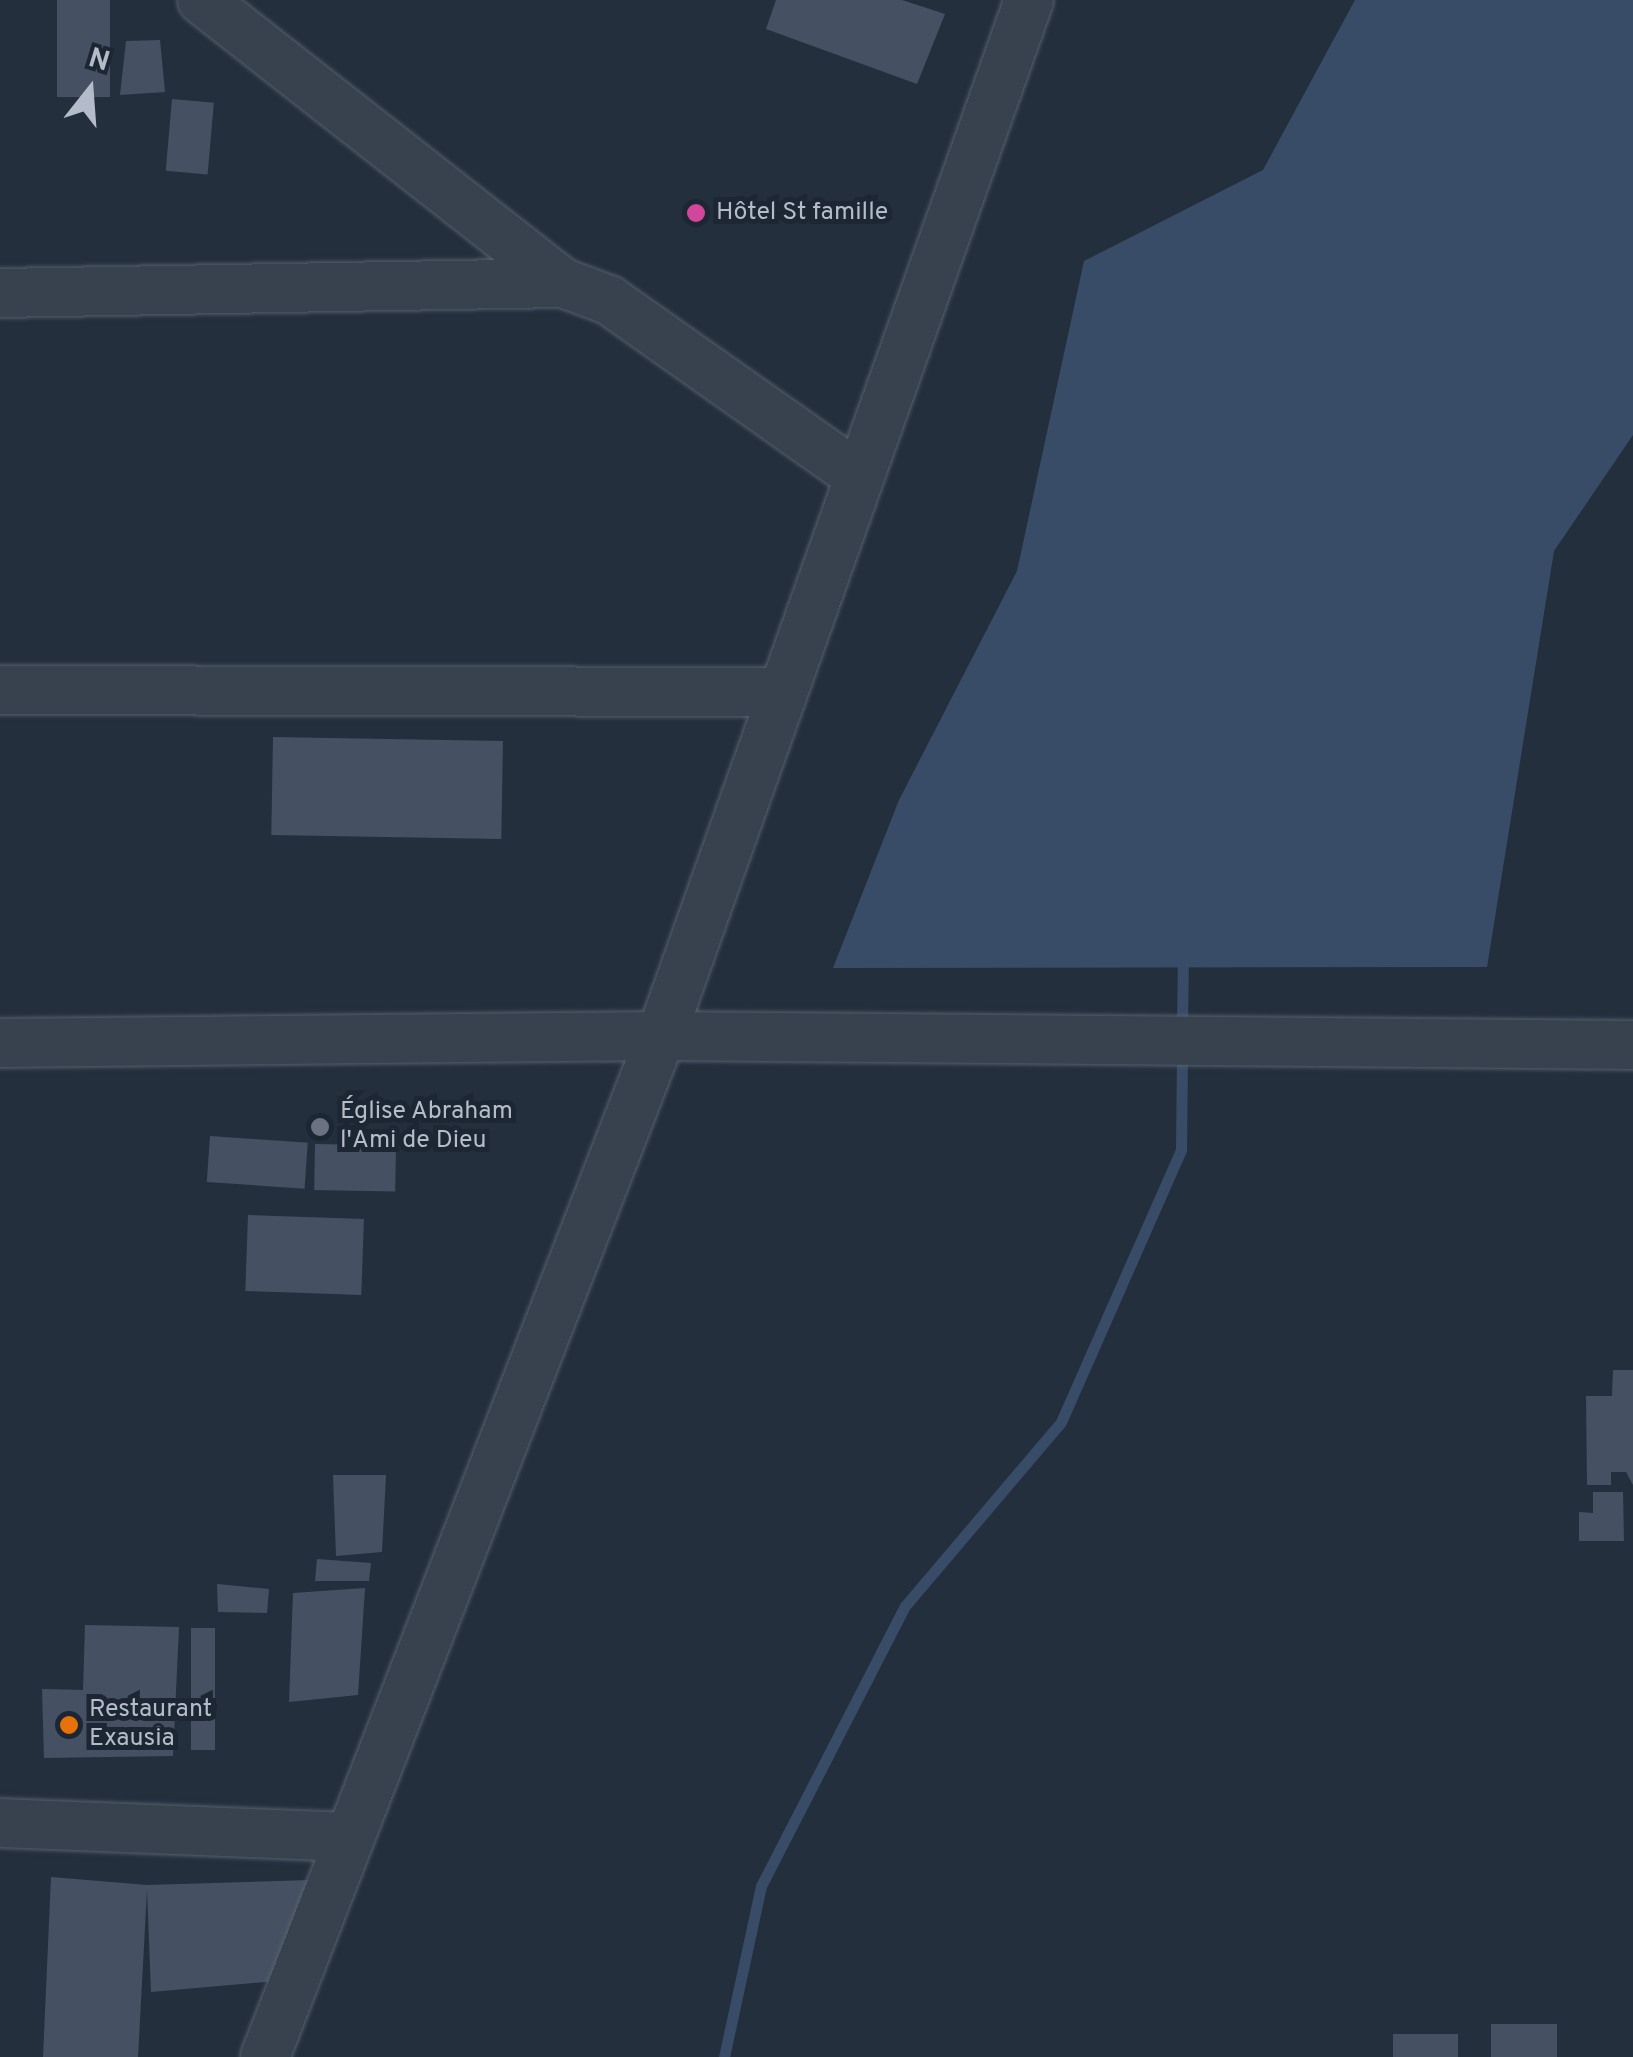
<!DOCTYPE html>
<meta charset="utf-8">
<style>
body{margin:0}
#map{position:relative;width:1633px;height:2057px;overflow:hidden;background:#242f3e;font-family:Overpass,sans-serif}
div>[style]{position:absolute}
.water>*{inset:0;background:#394c67}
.stream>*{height:11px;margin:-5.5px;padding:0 5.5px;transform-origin:5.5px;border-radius:5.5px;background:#394c67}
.building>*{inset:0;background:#455162;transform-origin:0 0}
.roads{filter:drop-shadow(0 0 2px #565f6c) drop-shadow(0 0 2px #565f6c)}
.minor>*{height:48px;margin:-24px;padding:0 24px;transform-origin:24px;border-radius:24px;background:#38414e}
.dots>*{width:28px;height:28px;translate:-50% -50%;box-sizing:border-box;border:5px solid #1d2633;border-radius:50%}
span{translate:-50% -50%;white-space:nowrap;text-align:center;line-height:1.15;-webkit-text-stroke:10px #1d2633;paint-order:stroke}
.poi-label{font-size:25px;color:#b4bcc9}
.left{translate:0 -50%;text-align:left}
.north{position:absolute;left:40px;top:40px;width:100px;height:100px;-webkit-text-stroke:8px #1d2633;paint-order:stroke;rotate:17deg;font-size:28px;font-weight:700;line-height:40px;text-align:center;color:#b4bcc9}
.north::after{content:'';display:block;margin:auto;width:35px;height:45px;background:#b4bcc9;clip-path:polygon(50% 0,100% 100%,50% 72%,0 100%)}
</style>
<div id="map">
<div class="water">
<i style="clip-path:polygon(1355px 0,1633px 0,1633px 435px,1554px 551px,1487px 967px,833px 968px,899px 800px,1017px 571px,1084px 261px,1263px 170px)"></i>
</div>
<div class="stream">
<i style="left:1182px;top:1029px;width:77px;rotate:-89.3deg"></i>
<i style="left:724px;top:2057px;width:175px;rotate:-77.8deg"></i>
<i style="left:761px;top:1886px;width:315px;rotate:-62.8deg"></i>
<i style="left:905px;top:1606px;width:241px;rotate:-49.7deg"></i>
<i style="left:1061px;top:1422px;width:297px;rotate:-66.2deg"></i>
<i style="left:1181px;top:1150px;width:98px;rotate:-89.4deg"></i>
</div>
<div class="building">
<i style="left:57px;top:0;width:53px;height:97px"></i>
<i style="clip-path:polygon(776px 0,902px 0,945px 14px,917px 84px,766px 29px)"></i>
<i style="clip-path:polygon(160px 40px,165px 92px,120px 95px,126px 41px)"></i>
<i style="left:172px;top:99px;width:42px;height:72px;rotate:5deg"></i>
<i style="left:273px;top:737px;width:230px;height:98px;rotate:1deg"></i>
<i style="left:210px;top:1136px;width:98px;height:46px;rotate:4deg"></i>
<i style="left:315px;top:1144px;width:81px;height:46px;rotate:1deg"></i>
<i style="left:248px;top:1215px;width:116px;height:76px;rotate:2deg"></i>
<i style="clip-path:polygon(1613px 1370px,1633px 1370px,1633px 1485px,1626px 1472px,1611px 1472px,1611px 1485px,1587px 1485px,1586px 1396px,1612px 1396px)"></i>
<i style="clip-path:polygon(333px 1475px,386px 1475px,382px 1552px,336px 1556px)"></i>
<i style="clip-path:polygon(1593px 1492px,1623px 1492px,1624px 1541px,1579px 1541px,1579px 1512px,1593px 1513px)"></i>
<i style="clip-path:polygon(317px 1559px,371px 1563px,369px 1581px,315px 1581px)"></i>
<i style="clip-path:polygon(217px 1584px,269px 1589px,267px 1613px,218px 1612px)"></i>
<i style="clip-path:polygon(365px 1588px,358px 1695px,289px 1702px,293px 1593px)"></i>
<i style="clip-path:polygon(85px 1625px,179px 1627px,173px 1756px,44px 1758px,42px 1689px,83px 1690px)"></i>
<i style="left:215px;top:1628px;width:122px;height:24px;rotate:90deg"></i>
<i style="clip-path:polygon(51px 1877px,147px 1885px,310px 1880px,277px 1981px,151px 1992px,147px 1890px,138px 2057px,43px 2057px)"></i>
<i style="left:1557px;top:2024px;width:33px;height:66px;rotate:90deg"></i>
<i style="left:1393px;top:2034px;width:65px;height:23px"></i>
</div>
<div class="roads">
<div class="minor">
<i style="left:202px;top:0;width:459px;rotate:38.1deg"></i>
<i style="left:563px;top:283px;width:49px;rotate:20.3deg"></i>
<i style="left:609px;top:300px;width:302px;rotate:35.2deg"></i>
<i style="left:0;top:293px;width:563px;rotate:-1.02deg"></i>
<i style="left:0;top:690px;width:783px;rotate:0.15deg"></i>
<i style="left:0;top:1043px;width:661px;rotate:-0.61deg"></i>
<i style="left:661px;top:1036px;width:972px;rotate:0.53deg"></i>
<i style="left:0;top:1823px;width:350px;rotate:2.3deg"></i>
<i style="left:265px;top:2057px;width:1095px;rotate:-68.8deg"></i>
<i style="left:661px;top:1036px;width:1099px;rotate:-70.44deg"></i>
</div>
</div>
<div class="dots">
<i style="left:696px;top:213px;background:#d1479c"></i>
<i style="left:320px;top:1127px;background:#6b7280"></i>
<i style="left:69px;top:1725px;background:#e8710a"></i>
</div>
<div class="poi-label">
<span class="left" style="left:716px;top:213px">Hôtel St famille</span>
<span class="left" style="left:340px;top:1127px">Église Abraham<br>l'Ami de Dieu</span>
<span class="left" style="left:89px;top:1725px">Restaurant<br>Exausia</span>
</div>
<div class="north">N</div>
</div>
